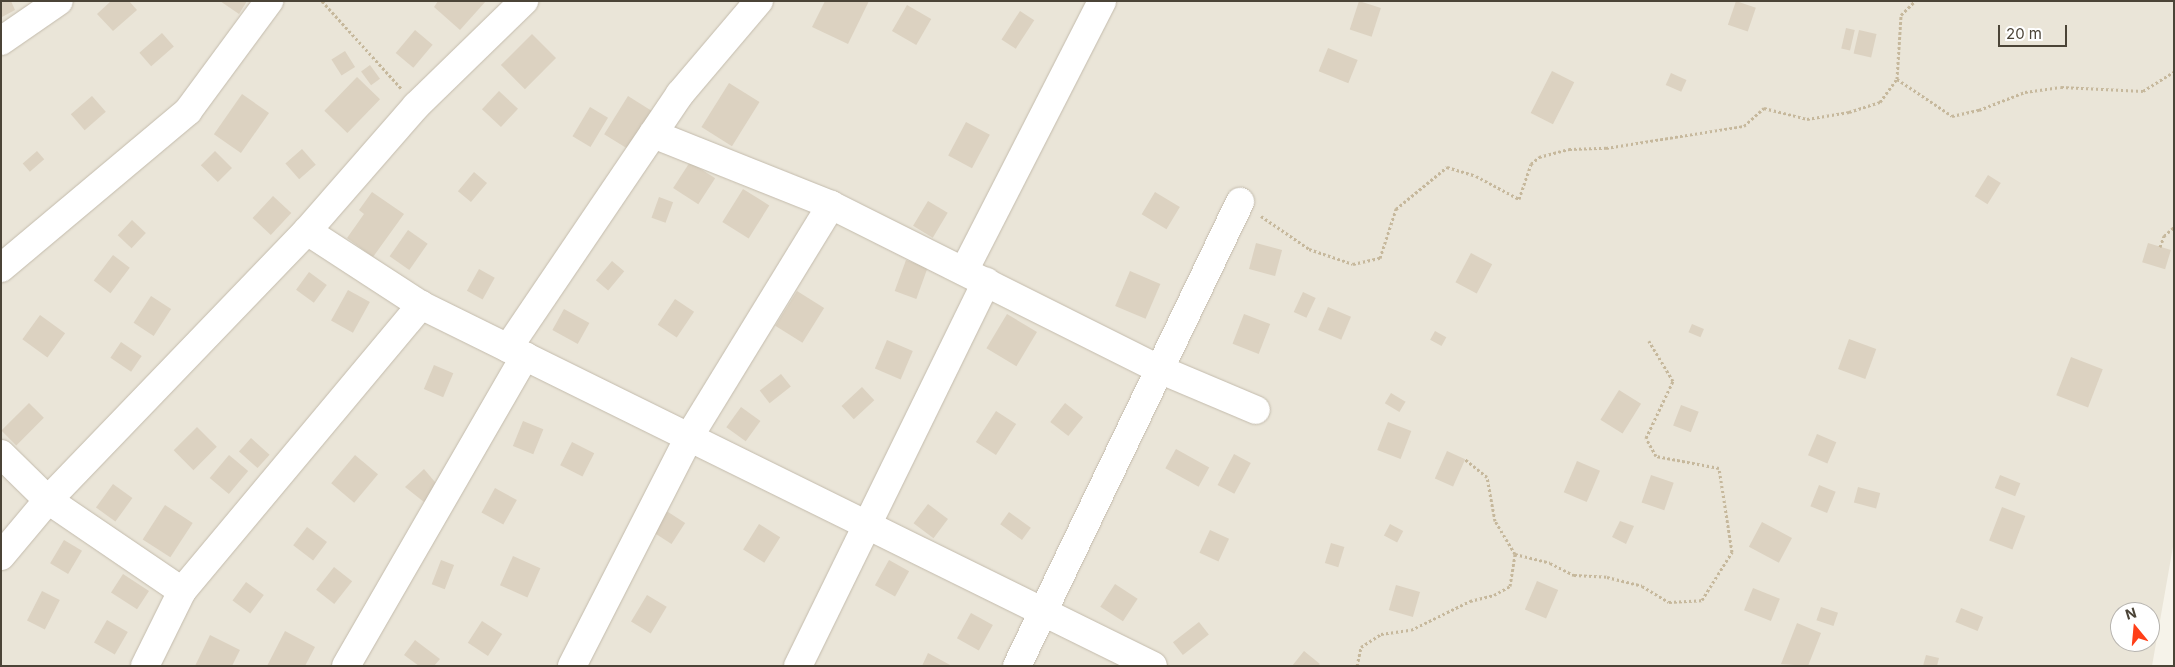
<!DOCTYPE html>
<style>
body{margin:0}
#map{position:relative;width:2175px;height:667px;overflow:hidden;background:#f6f3ea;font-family:Inter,sans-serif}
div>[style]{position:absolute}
.residential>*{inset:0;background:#eae5d8}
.building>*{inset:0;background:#dcd2c1;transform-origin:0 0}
.path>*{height:3px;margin-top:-1.5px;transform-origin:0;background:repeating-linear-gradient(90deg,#c6b89c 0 2.5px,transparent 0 5px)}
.roads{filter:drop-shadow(0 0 1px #c3bbac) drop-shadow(0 0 1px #c3bbac)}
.minor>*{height:28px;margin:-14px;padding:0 14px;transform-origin:14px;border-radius:14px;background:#fff}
span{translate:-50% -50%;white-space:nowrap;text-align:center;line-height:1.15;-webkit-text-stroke:4px #fff;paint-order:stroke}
.frame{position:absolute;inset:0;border:2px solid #4b4437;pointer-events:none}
.north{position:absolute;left:2110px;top:602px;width:50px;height:50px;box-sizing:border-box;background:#fff;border:1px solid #b7b4af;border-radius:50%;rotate:343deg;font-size:14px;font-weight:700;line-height:20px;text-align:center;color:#4b4437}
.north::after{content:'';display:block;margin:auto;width:18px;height:22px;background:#ff3f18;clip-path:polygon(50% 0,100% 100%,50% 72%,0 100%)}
.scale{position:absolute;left:1998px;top:25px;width:69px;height:22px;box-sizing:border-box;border:2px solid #4b4437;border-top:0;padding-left:6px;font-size:15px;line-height:18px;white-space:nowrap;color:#4b4437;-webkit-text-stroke:4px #fff;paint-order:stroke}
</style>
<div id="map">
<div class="residential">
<i style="clip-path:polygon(evenodd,1px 1px,2174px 1px,2174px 541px,2152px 666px,1px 666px,1px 1px,2120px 612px,2150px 612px,2150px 642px,2120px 642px,2120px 612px)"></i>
</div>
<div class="building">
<i style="clip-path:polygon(5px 1px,11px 1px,15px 10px,2px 17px,1px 3px)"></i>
<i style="clip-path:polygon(111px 1px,129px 1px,137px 10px,113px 31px,97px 14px)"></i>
<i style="clip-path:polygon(220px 1px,247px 1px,239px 14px)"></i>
<i style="clip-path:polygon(438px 1px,486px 1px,460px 30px,434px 7px)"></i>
<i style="clip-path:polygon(825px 1px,869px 1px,848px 44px,812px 27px)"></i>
<i style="left:1359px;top:1px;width:23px;height:30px;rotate:18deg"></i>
<i style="left:1736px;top:1px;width:21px;height:25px;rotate:19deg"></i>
<i style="left:907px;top:5px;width:28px;height:30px;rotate:30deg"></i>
<i style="left:1020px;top:11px;width:17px;height:34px;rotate:33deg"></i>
<i style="left:1846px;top:28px;width:9px;height:21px;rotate:13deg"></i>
<i style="left:415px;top:30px;width:23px;height:30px;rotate:40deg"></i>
<i style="left:1859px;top:30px;width:18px;height:24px;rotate:13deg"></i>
<i style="left:162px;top:33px;width:18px;height:30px;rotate:49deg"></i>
<i style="left:532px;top:34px;width:34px;height:44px;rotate:45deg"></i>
<i style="left:1328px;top:48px;width:32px;height:25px;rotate:22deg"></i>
<i style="left:345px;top:51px;width:19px;height:16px;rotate:58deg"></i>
<i style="left:370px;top:65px;width:17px;height:11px;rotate:54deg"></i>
<i style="left:1552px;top:71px;width:25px;height:47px;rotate:27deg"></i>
<i style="left:1671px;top:73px;width:17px;height:13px;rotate:24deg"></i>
<i style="left:357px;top:77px;width:32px;height:47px;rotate:44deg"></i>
<i style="left:729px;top:83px;width:36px;height:52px;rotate:32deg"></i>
<i style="left:499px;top:91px;width:26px;height:25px;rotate:43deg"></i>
<i style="left:242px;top:94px;width:33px;height:49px;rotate:35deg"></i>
<i style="left:92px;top:96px;width:21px;height:28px;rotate:49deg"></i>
<i style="left:628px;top:96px;width:31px;height:45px;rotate:32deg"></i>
<i style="left:590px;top:107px;width:21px;height:34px;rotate:31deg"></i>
<i style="left:966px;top:122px;width:27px;height:38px;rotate:28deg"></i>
<i style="left:302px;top:149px;width:21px;height:22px;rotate:49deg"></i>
<i style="left:37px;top:151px;width:11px;height:19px;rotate:49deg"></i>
<i style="left:215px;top:151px;width:24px;height:20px;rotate:45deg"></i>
<i style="left:690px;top:162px;width:30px;height:31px;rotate:33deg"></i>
<i style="left:474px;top:172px;width:17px;height:25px;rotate:40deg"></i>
<i style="left:1988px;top:175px;width:15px;height:25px;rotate:32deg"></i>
<i style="left:743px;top:189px;width:31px;height:39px;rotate:32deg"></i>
<i style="clip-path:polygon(372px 192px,404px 214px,373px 257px,347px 238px,364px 214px,359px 210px)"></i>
<i style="left:1155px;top:192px;width:29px;height:26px;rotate:31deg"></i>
<i style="left:273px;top:196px;width:25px;height:30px;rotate:43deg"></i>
<i style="left:659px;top:197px;width:15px;height:22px;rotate:20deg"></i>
<i style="left:928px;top:201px;width:23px;height:29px;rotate:31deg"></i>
<i style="left:132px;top:220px;width:19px;height:21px;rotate:43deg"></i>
<i style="left:408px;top:230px;width:24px;height:32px;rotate:35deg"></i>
<i style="left:1256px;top:243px;width:27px;height:27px;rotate:15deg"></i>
<i style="left:2148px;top:243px;width:24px;height:20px;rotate:17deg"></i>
<i style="left:1471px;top:253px;width:24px;height:33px;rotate:28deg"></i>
<i style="left:113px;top:255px;width:21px;height:32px;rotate:37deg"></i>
<i style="left:906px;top:260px;width:23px;height:33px;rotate:20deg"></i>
<i style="left:612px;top:261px;width:16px;height:25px;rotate:40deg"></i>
<i style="left:479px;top:269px;width:18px;height:25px;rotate:29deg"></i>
<i style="left:1130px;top:271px;width:33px;height:38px;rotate:23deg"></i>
<i style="left:309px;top:272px;width:22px;height:22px;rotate:36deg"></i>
<i style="left:348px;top:290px;width:25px;height:35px;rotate:29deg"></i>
<i style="left:797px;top:291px;width:32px;height:41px;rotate:32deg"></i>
<i style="left:1303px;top:292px;width:14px;height:22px;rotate:25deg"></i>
<i style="left:151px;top:296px;width:24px;height:32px;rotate:33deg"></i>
<i style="left:675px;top:299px;width:23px;height:31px;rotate:34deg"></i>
<i style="left:1328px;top:307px;width:25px;height:25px;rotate:23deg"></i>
<i style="left:564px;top:309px;width:29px;height:24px;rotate:29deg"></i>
<i style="left:1007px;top:314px;width:35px;height:40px;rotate:31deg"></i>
<i style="left:1244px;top:314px;width:28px;height:32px;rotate:21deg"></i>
<i style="left:40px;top:315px;width:31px;height:30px;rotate:36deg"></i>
<i style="left:1692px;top:324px;width:13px;height:9px;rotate:23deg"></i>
<i style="left:1435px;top:331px;width:13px;height:10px;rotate:29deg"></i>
<i style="left:1849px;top:339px;width:29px;height:32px;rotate:20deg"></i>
<i style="left:887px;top:340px;width:28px;height:31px;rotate:23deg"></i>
<i style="left:121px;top:342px;width:25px;height:19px;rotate:34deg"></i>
<i style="left:2071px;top:357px;width:34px;height:41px;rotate:21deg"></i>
<i style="left:434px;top:365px;width:21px;height:26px;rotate:23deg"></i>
<i style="left:781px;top:374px;width:16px;height:27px;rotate:52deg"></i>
<i style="left:862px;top:387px;width:18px;height:28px;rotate:47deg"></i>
<i style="left:1619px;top:390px;width:26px;height:35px;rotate:32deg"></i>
<i style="left:1391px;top:393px;width:17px;height:12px;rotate:31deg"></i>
<i style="left:29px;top:403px;width:21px;height:39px;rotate:45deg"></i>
<i style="left:1065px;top:403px;width:23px;height:24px;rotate:38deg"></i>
<i style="left:1681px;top:405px;width:19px;height:22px;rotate:21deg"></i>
<i style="left:741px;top:407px;width:24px;height:25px;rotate:36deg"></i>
<i style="left:996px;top:411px;width:24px;height:37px;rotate:33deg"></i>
<i style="left:523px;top:421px;width:22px;height:27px;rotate:22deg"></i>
<i style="left:1388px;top:422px;width:25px;height:30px;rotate:21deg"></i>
<i style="left:197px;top:427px;width:28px;height:33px;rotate:45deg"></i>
<i style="left:1817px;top:434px;width:21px;height:23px;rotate:23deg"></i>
<i style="left:251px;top:438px;width:25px;height:18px;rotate:42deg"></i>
<i style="left:572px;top:442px;width:25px;height:26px;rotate:27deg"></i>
<i style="left:1176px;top:449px;width:38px;height:22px;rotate:29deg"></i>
<i style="left:1447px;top:451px;width:20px;height:30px;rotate:24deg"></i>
<i style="left:1234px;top:454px;width:19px;height:35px;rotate:28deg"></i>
<i style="left:229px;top:455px;width:25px;height:30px;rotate:40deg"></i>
<i style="left:355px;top:455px;width:30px;height:37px;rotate:40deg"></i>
<i style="left:1577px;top:461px;width:25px;height:34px;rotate:23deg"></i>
<i style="clip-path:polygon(424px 469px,440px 488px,424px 502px,405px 487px)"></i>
<i style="left:1651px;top:475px;width:24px;height:29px;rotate:19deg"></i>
<i style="left:2000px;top:475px;width:22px;height:14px;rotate:22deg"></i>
<i style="left:113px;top:484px;width:24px;height:29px;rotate:36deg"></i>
<i style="left:1819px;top:485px;width:18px;height:23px;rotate:22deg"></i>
<i style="left:1858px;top:487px;width:23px;height:16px;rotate:15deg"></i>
<i style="left:495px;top:488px;width:25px;height:28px;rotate:29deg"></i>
<i style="left:928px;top:504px;width:25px;height:24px;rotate:37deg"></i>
<i style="left:165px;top:505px;width:33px;height:41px;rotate:33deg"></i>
<i style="left:2002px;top:507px;width:25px;height:36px;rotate:21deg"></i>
<i style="left:665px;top:510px;width:24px;height:25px;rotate:33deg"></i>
<i style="left:1009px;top:512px;width:27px;height:15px;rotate:36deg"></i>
<i style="clip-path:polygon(1620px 521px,1634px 526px,1626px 544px,1612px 537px)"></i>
<i style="left:1762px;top:522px;width:34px;height:28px;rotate:28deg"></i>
<i style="left:759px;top:524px;width:25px;height:30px;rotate:32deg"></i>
<i style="left:1390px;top:524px;width:15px;height:13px;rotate:28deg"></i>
<i style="left:307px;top:527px;width:25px;height:23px;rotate:37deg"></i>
<i style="left:1210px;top:530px;width:21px;height:25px;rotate:25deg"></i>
<i style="left:64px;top:540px;width:21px;height:27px;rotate:31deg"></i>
<i style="left:1331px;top:543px;width:14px;height:21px;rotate:17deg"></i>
<i style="left:513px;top:556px;width:30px;height:32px;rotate:24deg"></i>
<i style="left:441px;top:560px;width:14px;height:26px;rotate:21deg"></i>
<i style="left:889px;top:560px;width:23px;height:29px;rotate:29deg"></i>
<i style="left:334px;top:567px;width:23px;height:29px;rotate:38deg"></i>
<i style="left:123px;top:574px;width:31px;height:22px;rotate:33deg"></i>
<i style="left:1537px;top:581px;width:23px;height:31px;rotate:23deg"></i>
<i style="left:246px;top:582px;width:22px;height:23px;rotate:36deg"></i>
<i style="left:1115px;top:584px;width:27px;height:27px;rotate:33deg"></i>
<i style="left:1396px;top:585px;width:25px;height:26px;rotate:16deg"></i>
<i style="left:1753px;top:588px;width:29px;height:24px;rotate:22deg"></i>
<i style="left:42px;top:591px;width:20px;height:33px;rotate:27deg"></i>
<i style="left:647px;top:595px;width:23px;height:31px;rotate:31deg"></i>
<i style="left:1821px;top:607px;width:18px;height:14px;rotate:19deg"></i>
<i style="left:1961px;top:608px;width:24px;height:15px;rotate:22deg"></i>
<i style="left:971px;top:613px;width:25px;height:29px;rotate:29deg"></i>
<i style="left:107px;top:620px;width:24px;height:26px;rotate:30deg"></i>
<i style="left:482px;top:621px;width:24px;height:26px;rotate:33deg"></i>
<i style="left:1199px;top:622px;width:16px;height:33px;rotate:52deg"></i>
<i style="clip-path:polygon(1797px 623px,1821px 633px,1808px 666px,1781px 664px)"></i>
<i style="clip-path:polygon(285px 631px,315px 647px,305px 666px,267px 666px)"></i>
<i style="clip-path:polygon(210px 635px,240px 650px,232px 666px,195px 666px)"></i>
<i style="clip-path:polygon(415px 640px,440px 659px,434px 666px,419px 666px,404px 655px)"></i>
<i style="clip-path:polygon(1304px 651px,1320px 664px,1318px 666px,1292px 666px)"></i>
<i style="clip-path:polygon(928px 653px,952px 666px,922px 666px)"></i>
<i style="clip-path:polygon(1926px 655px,1939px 658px,1937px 666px,1923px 666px)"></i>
</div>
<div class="path">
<i style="left:322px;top:1px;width:118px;rotate:47.8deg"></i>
<i style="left:1897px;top:79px;width:66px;rotate:33.9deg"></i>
<i style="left:1952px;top:116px;width:28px;rotate:-13deg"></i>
<i style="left:1979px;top:110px;width:49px;rotate:-21.4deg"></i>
<i style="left:2025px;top:92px;width:36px;rotate:-8deg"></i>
<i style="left:2061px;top:87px;width:82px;rotate:2.8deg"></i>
<i style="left:2143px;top:91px;width:36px;rotate:-32deg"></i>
<i style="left:1261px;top:216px;width:58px;rotate:34.5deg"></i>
<i style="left:1309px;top:249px;width:46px;rotate:18.8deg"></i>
<i style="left:1353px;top:264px;width:28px;rotate:-13deg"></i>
<i style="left:1380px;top:258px;width:52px;rotate:-71.9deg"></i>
<i style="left:1396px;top:209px;width:66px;rotate:-39.5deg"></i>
<i style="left:1447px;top:167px;width:30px;rotate:17deg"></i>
<i style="left:1476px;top:176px;width:49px;rotate:28.1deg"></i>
<i style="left:1519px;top:199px;width:37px;rotate:-71deg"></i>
<i style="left:1531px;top:164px;width:11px;rotate:-41deg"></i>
<i style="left:1539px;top:157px;width:31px;rotate:-15deg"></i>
<i style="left:1569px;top:149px;width:37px;rotate:-2deg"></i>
<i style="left:1606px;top:148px;width:140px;rotate:-9.1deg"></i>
<i style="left:1744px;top:126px;width:27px;rotate:-42deg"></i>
<i style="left:1764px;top:108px;width:44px;rotate:14.3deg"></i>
<i style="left:1807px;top:119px;width:43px;rotate:-9.5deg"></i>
<i style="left:1849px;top:112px;width:33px;rotate:-18deg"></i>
<i style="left:1880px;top:102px;width:29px;rotate:-54deg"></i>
<i style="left:1897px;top:79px;width:64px;rotate:-86.4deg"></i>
<i style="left:1901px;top:15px;width:20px;rotate:-45deg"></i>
<i style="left:2160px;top:247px;width:12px;rotate:-70deg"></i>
<i style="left:2164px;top:236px;width:13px;rotate:-42deg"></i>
<i style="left:1515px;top:554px;width:36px;rotate:14deg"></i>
<i style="left:1550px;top:563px;width:27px;rotate:27deg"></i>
<i style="left:1574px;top:575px;width:33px;rotate:3deg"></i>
<i style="left:1607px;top:577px;width:36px;rotate:14deg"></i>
<i style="left:1642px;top:586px;width:31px;rotate:31deg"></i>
<i style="left:1669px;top:602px;width:33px;rotate:-3deg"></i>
<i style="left:1702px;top:600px;width:57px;rotate:-58deg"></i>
<i style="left:1732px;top:552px;width:85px;rotate:-98.8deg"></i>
<i style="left:1719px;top:468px;width:64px;rotate:-169.2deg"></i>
<i style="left:1656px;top:456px;width:21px;rotate:-119deg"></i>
<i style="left:1646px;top:438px;width:63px;rotate:-64.7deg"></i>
<i style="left:1673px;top:381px;width:47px;rotate:-121deg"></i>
<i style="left:1232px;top:666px;width:6px"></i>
<i style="left:1357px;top:666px;width:19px;rotate:-78deg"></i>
<i style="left:1361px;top:647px;width:24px;rotate:-33deg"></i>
<i style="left:1381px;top:634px;width:30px;rotate:-8deg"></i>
<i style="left:1411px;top:630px;width:66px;rotate:-26.2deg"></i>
<i style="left:1470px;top:601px;width:25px;rotate:-14deg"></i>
<i style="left:1494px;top:595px;width:18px;rotate:-29deg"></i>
<i style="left:1510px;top:586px;width:32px;rotate:-81deg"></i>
<i style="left:1515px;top:554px;width:39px;rotate:-121deg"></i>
<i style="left:1495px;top:521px;width:45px;rotate:-100.3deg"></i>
<i style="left:1487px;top:477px;width:28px;rotate:-141deg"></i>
</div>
<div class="roads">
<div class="minor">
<i style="left:1px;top:41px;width:70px;rotate:-34.6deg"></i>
<i style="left:653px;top:134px;width:192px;rotate:21.7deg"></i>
<i style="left:307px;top:231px;width:136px;rotate:33deg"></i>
<i style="left:1px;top:268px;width:244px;rotate:-40deg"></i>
<i style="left:188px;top:111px;width:137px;rotate:-53.6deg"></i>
<i style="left:964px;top:271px;width:303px;rotate:-62.9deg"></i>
<i style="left:508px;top:348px;width:307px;rotate:-55.9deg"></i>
<i style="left:680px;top:94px;width:122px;rotate:-49.7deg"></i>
<i style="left:1px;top:454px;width:66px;rotate:44.4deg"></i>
<i style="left:48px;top:500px;width:162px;rotate:34.2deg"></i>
<i style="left:1px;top:556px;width:73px;rotate:-50deg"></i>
<i style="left:48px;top:500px;width:373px;rotate:-46.1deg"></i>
<i style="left:307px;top:231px;width:166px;rotate:-48.9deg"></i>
<i style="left:416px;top:106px;width:151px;rotate:-44.2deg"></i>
<i style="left:145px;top:666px;width:84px;rotate:-63.7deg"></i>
<i style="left:182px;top:591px;width:373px;rotate:-50.1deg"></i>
<i style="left:421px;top:305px;width:816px;rotate:26.25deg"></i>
<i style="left:346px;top:666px;width:358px;rotate:-60deg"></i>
<i style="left:572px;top:666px;width:257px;rotate:-62.9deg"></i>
<i style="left:689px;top:437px;width:272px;rotate:-58.5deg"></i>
<i style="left:831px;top:205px;width:367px;rotate:26.6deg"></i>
<i style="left:1159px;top:369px;width:105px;rotate:22.9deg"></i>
<i style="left:798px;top:666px;width:428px;rotate:-63.9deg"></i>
<i style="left:1017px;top:666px;width:515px;rotate:-64.33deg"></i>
</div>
</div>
<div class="frame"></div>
<div class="north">N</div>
<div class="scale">20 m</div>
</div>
